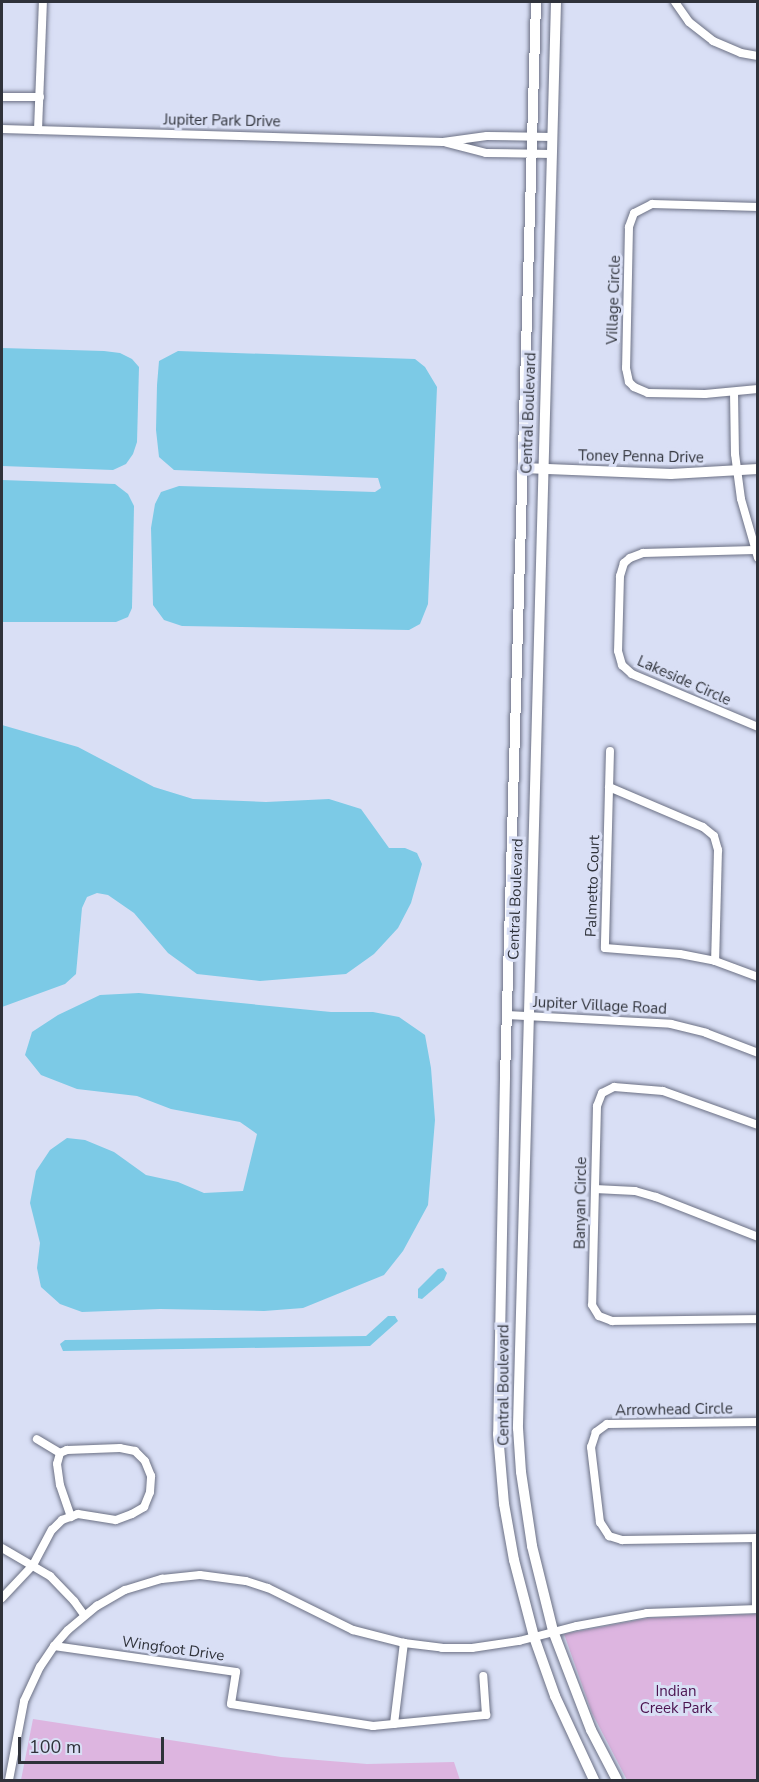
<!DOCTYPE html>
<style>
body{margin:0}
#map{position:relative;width:759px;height:1782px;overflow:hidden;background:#d9dff5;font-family:"Nunito Sans",sans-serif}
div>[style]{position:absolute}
.green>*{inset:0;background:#ddb5e0}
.water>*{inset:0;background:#7ccae6}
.roads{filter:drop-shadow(0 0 2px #6b7084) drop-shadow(0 0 2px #6b7084)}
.street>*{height:8px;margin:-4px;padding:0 4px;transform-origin:4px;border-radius:4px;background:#fff}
.secondary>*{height:10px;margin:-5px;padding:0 5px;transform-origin:5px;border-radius:5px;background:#fff}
span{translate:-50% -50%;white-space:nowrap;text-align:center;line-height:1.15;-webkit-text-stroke:6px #d9dff5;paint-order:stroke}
.street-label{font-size:15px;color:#2f323a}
.park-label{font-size:15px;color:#4b1350}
.frame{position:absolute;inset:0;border:3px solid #2f323a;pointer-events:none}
.scale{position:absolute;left:18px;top:1737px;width:146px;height:27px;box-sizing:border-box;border:3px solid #2f323a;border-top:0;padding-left:8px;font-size:18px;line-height:21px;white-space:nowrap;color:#2f323a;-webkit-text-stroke:4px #d9dff5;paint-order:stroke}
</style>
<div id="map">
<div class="green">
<i style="clip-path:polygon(757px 1614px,757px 1780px,627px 1780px,592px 1713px,564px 1634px,649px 1618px)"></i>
<i style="clip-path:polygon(33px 1719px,281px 1757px,367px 1764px,454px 1762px,460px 1780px,21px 1780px)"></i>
</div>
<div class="water">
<i style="clip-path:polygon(2px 348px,104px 351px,120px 353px,132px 359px,139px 367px,137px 442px,133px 454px,126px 464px,113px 470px,2px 466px)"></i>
<i style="clip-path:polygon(178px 351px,415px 359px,425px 367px,437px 387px,428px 604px,420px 624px,409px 630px,182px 626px,164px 620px,153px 605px,151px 528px,155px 504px,161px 492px,179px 486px,375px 492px,381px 488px,378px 478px,174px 470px,159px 457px,156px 430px,157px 385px,159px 361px)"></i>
<i style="clip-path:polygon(2px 480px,115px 484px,128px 494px,134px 506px,132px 608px,128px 617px,116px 622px,2px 622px)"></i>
<i style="clip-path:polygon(2px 725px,78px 747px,154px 787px,193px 799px,266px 802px,329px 799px,361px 809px,389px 848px,405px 848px,417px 853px,422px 864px,411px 903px,398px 928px,374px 954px,346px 974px,260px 981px,197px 974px,168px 953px,134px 913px,108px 895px,97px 893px,87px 897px,82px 908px,76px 974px,65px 984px,2px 1007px)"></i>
<i style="clip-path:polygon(139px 993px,331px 1012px,373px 1012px,399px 1017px,425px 1035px,431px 1068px,435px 1120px,428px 1205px,403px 1251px,384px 1275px,303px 1308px,264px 1311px,160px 1309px,82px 1312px,60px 1304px,41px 1287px,37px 1268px,40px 1243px,30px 1203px,36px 1171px,50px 1150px,67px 1138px,85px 1140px,114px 1152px,146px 1175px,178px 1182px,204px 1193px,243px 1191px,257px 1134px,240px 1122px,171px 1109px,137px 1096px,77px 1089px,41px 1075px,25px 1055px,32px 1032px,58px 1015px,100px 995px)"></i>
<i style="clip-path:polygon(443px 1268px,447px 1273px,444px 1280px,422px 1299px,418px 1298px,418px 1289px,438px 1269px)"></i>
<i style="clip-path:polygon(388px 1316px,395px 1316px,398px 1321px,370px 1346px,63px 1351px,60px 1344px,65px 1340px,366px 1336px)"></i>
</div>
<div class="roads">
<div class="street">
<i style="left:675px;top:2px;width:24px;rotate:55deg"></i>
<i style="left:689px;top:22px;width:31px;rotate:38deg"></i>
<i style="left:713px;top:41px;width:30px;rotate:23deg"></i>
<i style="left:741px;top:53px;width:17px;rotate:10deg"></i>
<i style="left:2px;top:97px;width:38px"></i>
<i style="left:2px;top:129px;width:441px;rotate:1.7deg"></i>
<i style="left:443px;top:142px;width:44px;rotate:-7.8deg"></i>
<i style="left:487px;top:136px;width:65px;rotate:0.9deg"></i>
<i style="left:38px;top:130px;width:128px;rotate:-87.8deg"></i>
<i style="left:447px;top:143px;width:40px;rotate:14.4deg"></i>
<i style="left:486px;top:153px;width:66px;rotate:0.9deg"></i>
<i style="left:758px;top:207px;width:106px;rotate:-178.4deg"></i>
<i style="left:652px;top:204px;width:20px;rotate:153deg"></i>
<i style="left:634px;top:213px;width:15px;rotate:110deg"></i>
<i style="left:629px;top:227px;width:141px;rotate:91.2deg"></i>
<i style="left:626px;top:368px;width:14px;rotate:78deg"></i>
<i style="left:629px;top:382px;width:7px;rotate:45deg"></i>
<i style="left:634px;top:387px;width:15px;rotate:23deg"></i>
<i style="left:648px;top:393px;width:57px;rotate:1deg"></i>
<i style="left:705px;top:394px;width:53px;rotate:-5.4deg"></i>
<i style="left:734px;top:392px;width:62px;rotate:89.1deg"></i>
<i style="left:735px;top:454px;width:45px;rotate:82.4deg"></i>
<i style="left:741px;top:499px;width:61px;rotate:73.9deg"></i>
<i style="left:755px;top:550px;width:112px;rotate:178.5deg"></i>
<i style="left:643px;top:553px;width:14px;rotate:159deg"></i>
<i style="left:630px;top:558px;width:8px;rotate:140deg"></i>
<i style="left:624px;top:563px;width:14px;rotate:107deg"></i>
<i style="left:620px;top:576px;width:75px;rotate:91.5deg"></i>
<i style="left:618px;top:651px;width:15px;rotate:74deg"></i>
<i style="left:622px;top:665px;width:13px;rotate:42deg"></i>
<i style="left:632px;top:674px;width:137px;rotate:22.8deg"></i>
<i style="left:610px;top:751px;width:197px;rotate:91.5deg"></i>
<i style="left:605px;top:948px;width:75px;rotate:4.6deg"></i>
<i style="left:680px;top:954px;width:36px;rotate:11deg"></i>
<i style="left:715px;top:961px;width:46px;rotate:20.4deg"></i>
<i style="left:609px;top:787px;width:102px;rotate:23.1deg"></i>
<i style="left:703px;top:827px;width:14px;rotate:39deg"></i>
<i style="left:714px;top:836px;width:15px;rotate:74deg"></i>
<i style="left:718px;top:850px;width:111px;rotate:91.5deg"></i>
<i style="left:507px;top:1015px;width:164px;rotate:3.1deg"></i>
<i style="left:671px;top:1024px;width:36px;rotate:14deg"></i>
<i style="left:706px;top:1033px;width:56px;rotate:21deg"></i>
<i style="left:758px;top:1125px;width:101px;rotate:-160.3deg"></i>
<i style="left:663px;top:1091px;width:49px;rotate:-175.3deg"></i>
<i style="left:614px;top:1087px;width:13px;rotate:153deg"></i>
<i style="left:602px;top:1093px;width:14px;rotate:111deg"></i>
<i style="left:597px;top:1106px;width:199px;rotate:91.4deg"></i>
<i style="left:592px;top:1305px;width:13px;rotate:58deg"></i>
<i style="left:599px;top:1316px;width:14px;rotate:21deg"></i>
<i style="left:612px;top:1321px;width:146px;rotate:-0.8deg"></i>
<i style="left:595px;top:1189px;width:40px;rotate:2.9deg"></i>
<i style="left:635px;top:1191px;width:22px;rotate:16deg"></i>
<i style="left:656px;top:1197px;width:110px;rotate:21.4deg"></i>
<i style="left:758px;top:1422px;width:151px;rotate:179.2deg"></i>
<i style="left:607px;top:1424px;width:14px;rotate:144deg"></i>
<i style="left:596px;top:1432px;width:16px;rotate:108deg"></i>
<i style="left:591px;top:1447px;width:76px;rotate:83.2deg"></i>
<i style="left:600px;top:1522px;width:17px;rotate:57deg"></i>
<i style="left:609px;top:1536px;width:14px;rotate:17deg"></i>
<i style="left:622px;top:1540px;width:136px;rotate:-0.8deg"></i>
<i style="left:60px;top:1453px;width:11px;rotate:105deg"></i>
<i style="left:57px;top:1464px;width:21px;rotate:82deg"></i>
<i style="left:60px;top:1485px;width:34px;rotate:71deg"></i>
<i style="left:756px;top:1538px;width:71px;rotate:90deg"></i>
<i style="left:2px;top:1548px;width:56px;rotate:30.3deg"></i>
<i style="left:50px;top:1576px;width:35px;rotate:46deg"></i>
<i style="left:74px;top:1601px;width:17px;rotate:54deg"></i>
<i style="left:2px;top:1598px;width:45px;rotate:-46.8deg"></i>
<i style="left:33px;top:1565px;width:40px;rotate:-62deg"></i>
<i style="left:52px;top:1530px;width:14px;rotate:-45deg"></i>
<i style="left:62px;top:1520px;width:17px;rotate:-21deg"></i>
<i style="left:78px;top:1514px;width:38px;rotate:9deg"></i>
<i style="left:116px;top:1520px;width:17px;rotate:-21deg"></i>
<i style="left:132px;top:1514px;width:14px;rotate:-30deg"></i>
<i style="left:144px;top:1507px;width:16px;rotate:-68deg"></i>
<i style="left:150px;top:1492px;width:16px;rotate:-86deg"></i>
<i style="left:151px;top:1476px;width:16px;rotate:-112deg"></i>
<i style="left:145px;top:1461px;width:14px;rotate:-135deg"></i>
<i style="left:135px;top:1451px;width:15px;rotate:-169deg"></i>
<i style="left:120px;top:1448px;width:53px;rotate:177.8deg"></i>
<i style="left:67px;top:1450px;width:8px;rotate:157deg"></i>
<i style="left:60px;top:1453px;width:27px;rotate:-149deg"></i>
<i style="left:54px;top:1646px;width:184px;rotate:8.1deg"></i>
<i style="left:236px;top:1672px;width:32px;rotate:99deg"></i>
<i style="left:231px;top:1704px;width:144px;rotate:8.8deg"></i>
<i style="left:373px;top:1726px;width:114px;rotate:-5.6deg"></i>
<i style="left:486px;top:1715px;width:39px;rotate:-94deg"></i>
<i style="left:394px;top:1724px;width:82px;rotate:-83deg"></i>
<i style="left:9px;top:1780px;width:80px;rotate:-79.2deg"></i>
<i style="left:24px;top:1701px;width:38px;rotate:-65deg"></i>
<i style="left:40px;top:1667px;width:25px;rotate:-56deg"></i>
<i style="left:54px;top:1646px;width:21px;rotate:-49deg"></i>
<i style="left:68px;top:1630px;width:38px;rotate:-40deg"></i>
<i style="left:97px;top:1606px;width:32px;rotate:-30deg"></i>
<i style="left:125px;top:1590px;width:39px;rotate:-17deg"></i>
<i style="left:162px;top:1579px;width:38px;rotate:-6deg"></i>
<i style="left:200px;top:1575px;width:46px;rotate:7.4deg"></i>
<i style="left:246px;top:1581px;width:23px;rotate:18deg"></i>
<i style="left:268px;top:1588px;width:95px;rotate:26.3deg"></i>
<i style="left:353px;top:1630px;width:53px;rotate:14.3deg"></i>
<i style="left:404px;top:1643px;width:38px;rotate:7deg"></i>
<i style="left:442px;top:1648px;width:30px"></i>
<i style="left:472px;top:1648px;width:48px;rotate:-8.5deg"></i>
<i style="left:519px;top:1641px;width:60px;rotate:-14.5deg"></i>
<i style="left:577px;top:1626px;width:71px;rotate:-10.5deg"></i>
<i style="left:647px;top:1613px;width:111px;rotate:-2.1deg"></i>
</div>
<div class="secondary">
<i style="left:536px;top:2px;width:1076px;rotate:91.65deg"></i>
<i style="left:505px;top:1078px;width:356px;rotate:91.1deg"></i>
<i style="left:498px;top:1434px;width:70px;rotate:85.1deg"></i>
<i style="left:504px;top:1504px;width:57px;rotate:79.9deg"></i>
<i style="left:514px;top:1560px;width:80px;rotate:75.4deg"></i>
<i style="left:534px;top:1637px;width:63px;rotate:70.4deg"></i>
<i style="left:555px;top:1696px;width:93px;rotate:65.1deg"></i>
<i style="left:556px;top:2px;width:1427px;rotate:91.53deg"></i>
<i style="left:518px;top:1428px;width:44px;rotate:86.1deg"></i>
<i style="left:521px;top:1472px;width:75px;rotate:81.5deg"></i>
<i style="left:532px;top:1546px;width:88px;rotate:76.1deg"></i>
<i style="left:553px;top:1631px;width:106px;rotate:69deg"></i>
<i style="left:591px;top:1730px;width:56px;rotate:62.5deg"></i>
<i style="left:523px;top:468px;width:148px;rotate:2.3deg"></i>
<i style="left:671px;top:474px;width:87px;rotate:-3.3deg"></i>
</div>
</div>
<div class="street-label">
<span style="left:222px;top:121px;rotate:1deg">Jupiter Park Drive</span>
<span style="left:614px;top:300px;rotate:-88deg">Village Circle</span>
<span style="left:529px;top:413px;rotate:-88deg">Central Boulevard</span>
<span style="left:641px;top:457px;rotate:1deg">Toney Penna Drive</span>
<span style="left:684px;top:681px;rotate:24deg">Lakeside Circle</span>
<span style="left:593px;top:886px;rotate:-88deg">Palmetto Court</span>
<span style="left:516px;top:899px;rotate:-88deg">Central Boulevard</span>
<span style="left:600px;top:1006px;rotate:3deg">Jupiter Village Road</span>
<span style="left:581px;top:1203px;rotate:-89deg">Banyan Circle</span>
<span style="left:504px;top:1385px;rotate:-90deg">Central Boulevard</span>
<span style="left:674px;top:1410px;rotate:-1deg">Arrowhead Circle</span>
<span style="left:173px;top:1649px;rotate:8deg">Wingfoot Drive</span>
</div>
<div class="park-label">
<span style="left:676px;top:1700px">Indian<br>Creek Park</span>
</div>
<div class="frame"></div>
<div class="scale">100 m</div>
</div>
